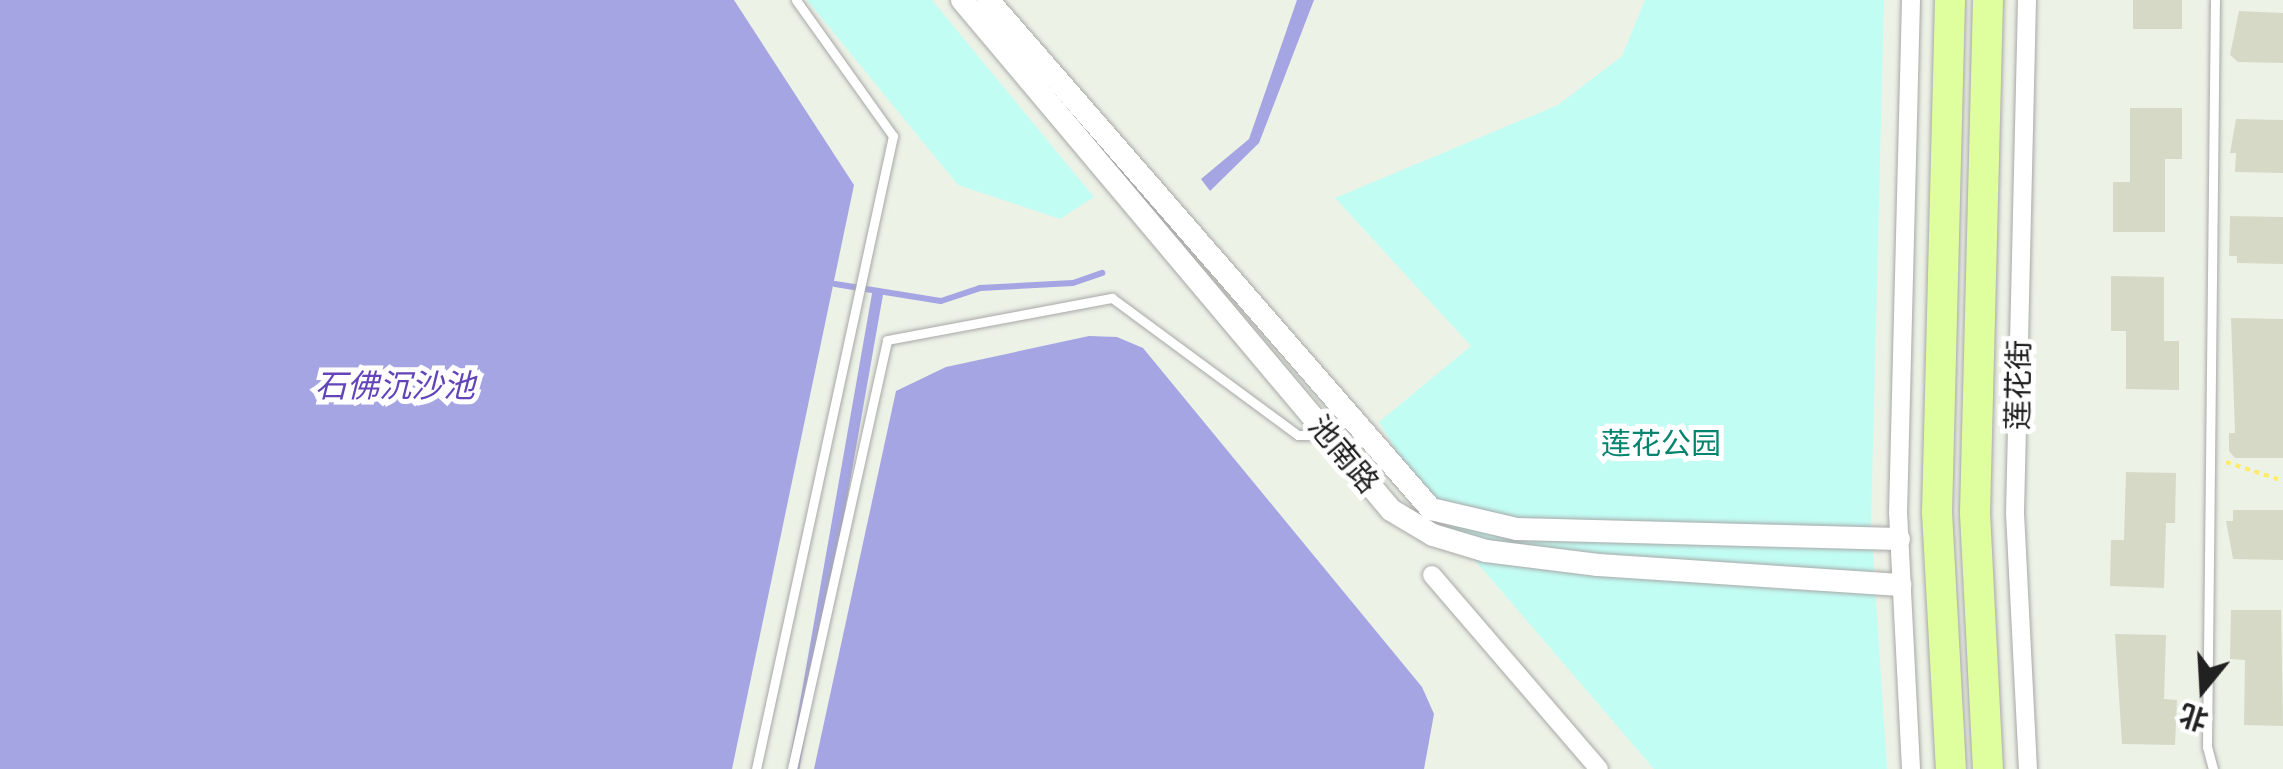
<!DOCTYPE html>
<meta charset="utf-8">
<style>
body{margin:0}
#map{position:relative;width:2283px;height:769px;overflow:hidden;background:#edf2e7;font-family:Inter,"Noto Sans SC",sans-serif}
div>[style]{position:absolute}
.park>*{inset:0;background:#c2fdf4}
.water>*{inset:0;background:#a4a5e2;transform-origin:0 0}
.stream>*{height:6px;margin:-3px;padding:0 3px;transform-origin:3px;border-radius:3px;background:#a4a5e2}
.building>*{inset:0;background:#d5d9c6;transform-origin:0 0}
.path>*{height:4px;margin-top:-2px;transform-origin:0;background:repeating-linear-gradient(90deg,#ffeb6a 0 5px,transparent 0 10px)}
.roads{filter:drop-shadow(0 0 2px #a8a8a8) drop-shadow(0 0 2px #a8a8a8)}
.service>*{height:9px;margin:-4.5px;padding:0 4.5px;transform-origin:4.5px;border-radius:4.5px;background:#fff}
.minor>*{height:18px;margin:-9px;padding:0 9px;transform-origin:9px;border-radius:9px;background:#fff}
.tertiary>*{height:22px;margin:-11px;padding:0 11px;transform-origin:11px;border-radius:11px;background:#fff}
.primary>*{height:30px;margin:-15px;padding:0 15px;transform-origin:15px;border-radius:15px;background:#dfff9e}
span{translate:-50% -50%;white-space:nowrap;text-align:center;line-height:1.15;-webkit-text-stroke:10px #fff;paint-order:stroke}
.street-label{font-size:30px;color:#212121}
.park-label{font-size:30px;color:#058470}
.water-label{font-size:32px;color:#6345b9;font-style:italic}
.north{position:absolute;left:2153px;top:639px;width:100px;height:100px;-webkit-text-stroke:8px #fff;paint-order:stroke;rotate:198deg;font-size:28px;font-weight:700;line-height:40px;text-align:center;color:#212121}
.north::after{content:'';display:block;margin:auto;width:35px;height:45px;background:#212121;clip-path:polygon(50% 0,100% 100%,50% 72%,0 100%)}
</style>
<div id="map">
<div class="park">
<i style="clip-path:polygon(807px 0,932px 0,1094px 197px,1060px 219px,958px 185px)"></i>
<i style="clip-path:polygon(1645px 0,1884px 0,1871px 525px,1887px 769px,1654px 769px,1431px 509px,1379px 422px,1471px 346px,1335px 198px,1558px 105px,1622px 56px)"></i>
</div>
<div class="water">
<i style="clip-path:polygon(0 0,734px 0,854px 185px,732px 769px,0 769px)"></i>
<i style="clip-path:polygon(1297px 0,1314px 0,1259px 143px,1210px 191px,1201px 179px,1249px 139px)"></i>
<i style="left:873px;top:288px;width:11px;height:492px;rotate:10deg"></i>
<i style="clip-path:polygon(1089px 336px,1117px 337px,1143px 348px,1422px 687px,1434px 714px,1424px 769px,814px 769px,896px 391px,946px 367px)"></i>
</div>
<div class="stream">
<i style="left:835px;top:284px;width:107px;rotate:9.1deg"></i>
<i style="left:941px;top:301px;width:41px;rotate:-18.4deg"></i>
<i style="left:980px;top:288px;width:93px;rotate:-3.1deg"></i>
<i style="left:1073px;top:283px;width:31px;rotate:-19deg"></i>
</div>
<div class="building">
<i style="left:2133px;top:0;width:49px;height:29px"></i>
<i style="clip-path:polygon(2239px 11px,2283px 13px,2283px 63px,2238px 62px,2230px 55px)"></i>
<i style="clip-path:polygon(2130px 108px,2182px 108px,2182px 159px,2165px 159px,2165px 232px,2113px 232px,2113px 182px,2130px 182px)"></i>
<i style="clip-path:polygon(2236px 119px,2283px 120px,2283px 173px,2235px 172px,2236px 153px,2230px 153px)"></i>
<i style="clip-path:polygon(2230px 216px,2283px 217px,2283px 264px,2237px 263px,2237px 256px,2229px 256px)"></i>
<i style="clip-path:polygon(2111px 276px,2164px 277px,2164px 341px,2179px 341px,2179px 390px,2126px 389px,2126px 331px,2111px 331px)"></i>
<i style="clip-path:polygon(2231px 318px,2283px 319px,2283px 458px,2235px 458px,2229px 451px,2229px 433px,2235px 433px)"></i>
<i style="clip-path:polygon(2126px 472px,2176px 473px,2175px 523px,2166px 523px,2164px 588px,2110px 586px,2111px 540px,2124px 540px)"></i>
<i style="clip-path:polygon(2233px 510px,2283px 510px,2283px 560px,2233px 559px,2226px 521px,2233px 521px)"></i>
<i style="clip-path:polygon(2231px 610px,2281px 610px,2283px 726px,2244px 725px,2245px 660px,2230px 659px)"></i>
<i style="clip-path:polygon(2115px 634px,2166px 635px,2164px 699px,2177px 700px,2175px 745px,2122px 744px)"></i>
</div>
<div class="path">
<i style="left:2226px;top:462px;width:60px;rotate:18.4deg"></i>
</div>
<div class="roads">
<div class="service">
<i style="left:756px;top:769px;width:648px;rotate:-77.79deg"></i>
<i style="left:893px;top:136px;width:167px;rotate:-125.5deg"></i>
<i style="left:792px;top:769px;width:439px;rotate:-77.5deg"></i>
<i style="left:887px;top:340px;width:229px;rotate:-10.6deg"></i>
<i style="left:1112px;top:298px;width:231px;rotate:36.4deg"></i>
<i style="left:1298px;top:435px;width:27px"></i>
<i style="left:2213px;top:769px;width:23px;rotate:-105deg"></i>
<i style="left:2207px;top:747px;width:747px;rotate:-89.39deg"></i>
</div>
<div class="minor">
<i style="left:1911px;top:0;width:512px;rotate:91.45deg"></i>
<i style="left:1898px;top:512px;width:257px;rotate:87.1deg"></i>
<i style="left:2027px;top:0;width:513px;rotate:91.34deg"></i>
<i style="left:2015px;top:513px;width:256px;rotate:87.1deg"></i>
<i style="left:1432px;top:575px;width:256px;rotate:49.3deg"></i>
</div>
<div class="tertiary">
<i style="left:962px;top:0;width:666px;rotate:49.93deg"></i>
<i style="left:1391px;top:510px;width:49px;rotate:30.8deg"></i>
<i style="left:1433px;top:535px;width:55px;rotate:16.8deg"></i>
<i style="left:1486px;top:551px;width:113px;rotate:7.1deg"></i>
<i style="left:1598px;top:565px;width:303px;rotate:3.8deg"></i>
<i style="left:988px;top:0;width:675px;rotate:48.97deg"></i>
<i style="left:1431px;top:509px;width:88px;rotate:13.1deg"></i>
<i style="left:1517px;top:529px;width:382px;rotate:1.5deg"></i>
</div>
<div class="primary">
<i style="left:1950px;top:0;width:512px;rotate:91.45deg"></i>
<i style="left:1937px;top:512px;width:257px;rotate:86.9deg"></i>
<i style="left:1988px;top:0;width:513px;rotate:91.45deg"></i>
<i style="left:1975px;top:513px;width:256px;rotate:87.1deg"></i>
</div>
</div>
<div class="street-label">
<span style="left:2018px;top:385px;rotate:-89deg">莲花街</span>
<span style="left:1344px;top:454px;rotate:50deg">池南路</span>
</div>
<div class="park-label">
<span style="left:1661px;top:443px">莲花公园</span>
</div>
<div class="water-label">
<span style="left:395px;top:386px">石佛沉沙池</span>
</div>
<div class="north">北</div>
</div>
